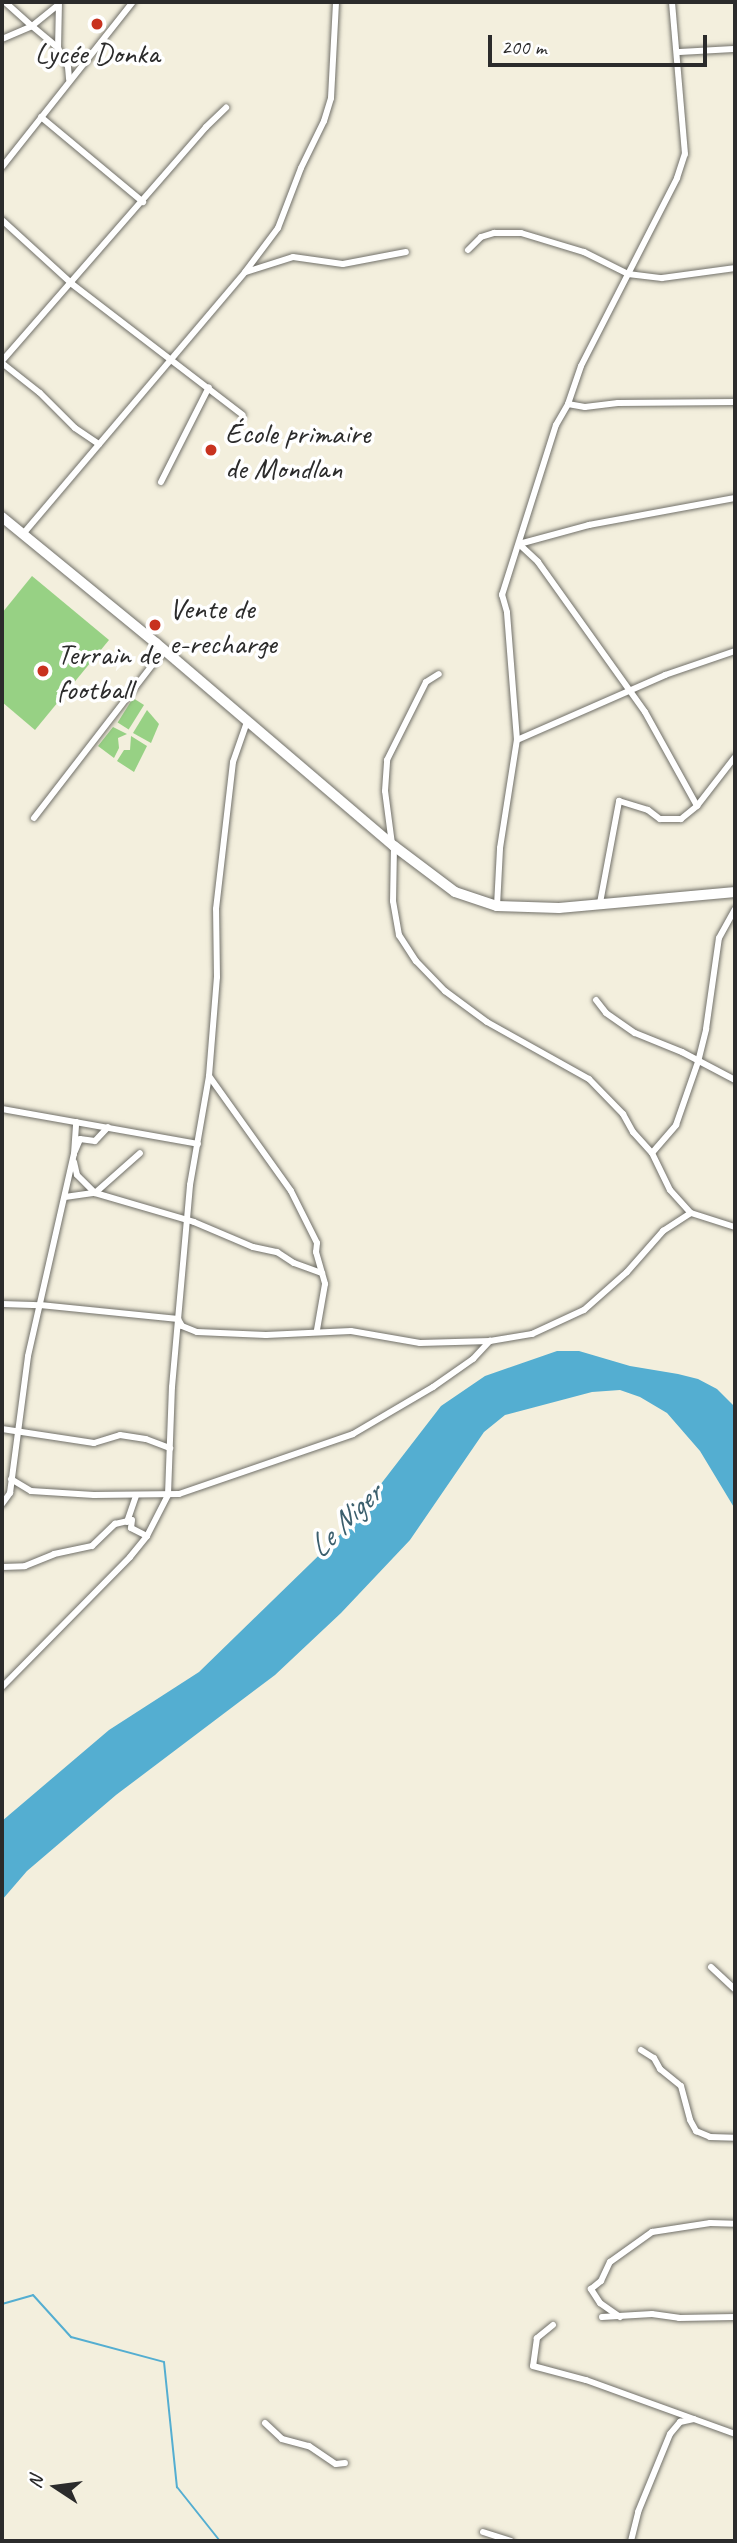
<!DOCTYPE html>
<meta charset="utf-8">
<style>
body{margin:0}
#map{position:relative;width:737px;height:2543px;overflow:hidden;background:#f3efdd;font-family:Caveat,sans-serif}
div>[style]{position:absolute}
.green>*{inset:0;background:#97d184;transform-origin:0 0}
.water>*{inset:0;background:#54aed1}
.stream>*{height:2px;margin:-1px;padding:0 1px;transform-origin:1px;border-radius:1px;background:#54aed1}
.roads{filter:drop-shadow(0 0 2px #717069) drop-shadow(0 0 2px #717069)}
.street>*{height:6px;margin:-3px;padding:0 3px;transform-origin:3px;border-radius:3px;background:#fff}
.primary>*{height:10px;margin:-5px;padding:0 5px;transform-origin:5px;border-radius:5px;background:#fff}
.dots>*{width:19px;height:19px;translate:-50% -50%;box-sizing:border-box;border:4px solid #fff;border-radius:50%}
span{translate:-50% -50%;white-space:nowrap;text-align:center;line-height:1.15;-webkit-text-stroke:7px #fff;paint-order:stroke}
.poi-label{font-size:30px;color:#2b2b2b}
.left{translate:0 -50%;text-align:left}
.water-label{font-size:32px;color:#3b5f6d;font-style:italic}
.frame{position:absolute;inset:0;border:4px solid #2b2b2b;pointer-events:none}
.north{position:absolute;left:21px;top:2452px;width:70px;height:70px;-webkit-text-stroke:5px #fff;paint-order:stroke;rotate:283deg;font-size:19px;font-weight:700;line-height:28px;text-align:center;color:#2b2b2b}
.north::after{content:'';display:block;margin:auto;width:24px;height:32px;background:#2b2b2b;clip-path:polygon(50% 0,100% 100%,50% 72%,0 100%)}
.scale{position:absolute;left:488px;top:35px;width:219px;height:32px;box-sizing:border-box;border:4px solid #2b2b2b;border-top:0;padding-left:9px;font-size:21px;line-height:24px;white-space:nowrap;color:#2b2b2b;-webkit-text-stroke:5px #fff;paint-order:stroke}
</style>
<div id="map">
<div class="green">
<i style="clip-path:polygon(32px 576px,109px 640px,35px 730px,2px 702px,2px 613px)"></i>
<i style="left:133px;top:698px;width:13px;height:29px;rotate:32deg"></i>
<i style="clip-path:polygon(147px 710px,159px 724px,151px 743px,133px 733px)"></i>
<i style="clip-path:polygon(113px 727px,127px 734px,118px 738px,119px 748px,114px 758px,98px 746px)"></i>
<i style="clip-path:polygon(131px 736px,147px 746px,134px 772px,117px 761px,124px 750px,130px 750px)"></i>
</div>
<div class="water">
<i style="clip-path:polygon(557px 1351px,579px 1351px,630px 1366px,678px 1374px,698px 1379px,717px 1389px,735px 1407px,735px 1509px,700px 1451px,667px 1413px,640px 1397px,620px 1390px,592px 1392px,505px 1415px,484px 1432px,410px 1540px,341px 1613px,275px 1675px,116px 1795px,27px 1871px,2px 1900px,2px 1821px,109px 1730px,199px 1672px,347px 1528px,441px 1406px,485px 1376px)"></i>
</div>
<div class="stream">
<i style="left:2px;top:2304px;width:32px;rotate:-16deg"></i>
<i style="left:33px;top:2295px;width:57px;rotate:47.9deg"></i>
<i style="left:71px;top:2337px;width:96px;rotate:15deg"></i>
<i style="left:164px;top:2362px;width:126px;rotate:84.1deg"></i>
<i style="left:177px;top:2487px;width:69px;rotate:51.5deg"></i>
</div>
<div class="roads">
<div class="street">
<i style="left:5px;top:2px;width:36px;rotate:42deg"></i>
<i style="left:32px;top:26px;width:33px;rotate:-39deg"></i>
<i style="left:59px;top:2px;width:46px;rotate:91.2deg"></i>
<i style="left:58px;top:48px;width:21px;rotate:62deg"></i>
<i style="left:68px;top:67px;width:12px;rotate:85deg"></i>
<i style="left:2px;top:39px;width:33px;rotate:-23deg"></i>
<i style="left:32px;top:26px;width:34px;rotate:40deg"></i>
<i style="left:678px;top:52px;width:57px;rotate:-3deg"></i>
<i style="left:41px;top:117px;width:133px;rotate:39.8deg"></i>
<i style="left:2px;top:167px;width:211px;rotate:-51.6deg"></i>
<i style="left:2px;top:220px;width:95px;rotate:42.4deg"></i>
<i style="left:72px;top:284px;width:215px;rotate:37.5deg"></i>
<i style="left:468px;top:250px;width:18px;rotate:-45deg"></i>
<i style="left:481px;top:237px;width:14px;rotate:-17deg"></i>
<i style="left:494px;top:233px;width:27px"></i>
<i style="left:521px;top:233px;width:66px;rotate:16.8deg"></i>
<i style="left:584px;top:252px;width:49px;rotate:26.6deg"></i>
<i style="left:628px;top:274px;width:34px;rotate:7deg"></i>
<i style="left:662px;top:278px;width:74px;rotate:-7.8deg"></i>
<i style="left:246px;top:272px;width:49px;rotate:-17.7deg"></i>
<i style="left:293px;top:257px;width:50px;rotate:8deg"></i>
<i style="left:343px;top:264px;width:64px;rotate:-10.8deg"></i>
<i style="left:2px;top:361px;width:310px;rotate:-48.9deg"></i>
<i style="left:206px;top:127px;width:28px;rotate:-44deg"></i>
<i style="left:2px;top:363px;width:48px;rotate:38.3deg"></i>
<i style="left:40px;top:393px;width:49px;rotate:45deg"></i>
<i style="left:75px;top:428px;width:29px;rotate:34deg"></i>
<i style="left:568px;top:404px;width:17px;rotate:10deg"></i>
<i style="left:585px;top:407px;width:33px;rotate:-7deg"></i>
<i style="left:618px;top:403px;width:117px;rotate:-0.5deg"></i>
<i style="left:161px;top:482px;width:106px;rotate:-63.2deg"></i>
<i style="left:23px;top:534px;width:343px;rotate:-49.7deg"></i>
<i style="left:245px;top:272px;width:55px;rotate:-53.1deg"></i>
<i style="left:278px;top:228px;width:64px;rotate:-69deg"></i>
<i style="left:301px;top:168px;width:52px;rotate:-63.9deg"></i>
<i style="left:324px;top:121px;width:24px;rotate:-73deg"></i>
<i style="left:331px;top:98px;width:96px;rotate:-87deg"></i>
<i style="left:519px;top:544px;width:26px;rotate:43deg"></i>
<i style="left:538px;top:562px;width:184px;rotate:54.5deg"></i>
<i style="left:645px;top:712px;width:107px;rotate:61deg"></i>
<i style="left:697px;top:806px;width:62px;rotate:-52.2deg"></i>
<i style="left:519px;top:544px;width:73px;rotate:-15.2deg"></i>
<i style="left:589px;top:525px;width:148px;rotate:-10.5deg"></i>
<i style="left:517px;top:740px;width:162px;rotate:-23.7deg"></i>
<i style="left:665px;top:675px;width:74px;rotate:-18.9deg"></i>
<i style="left:34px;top:818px;width:212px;rotate:-52.3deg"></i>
<i style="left:392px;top:844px;width:53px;rotate:-97.5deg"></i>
<i style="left:385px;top:791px;width:31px;rotate:-86deg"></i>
<i style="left:387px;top:760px;width:87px;rotate:-63.4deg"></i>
<i style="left:426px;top:682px;width:15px;rotate:-32deg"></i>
<i style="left:394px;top:846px;width:55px;rotate:91deg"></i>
<i style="left:393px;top:901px;width:35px;rotate:80deg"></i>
<i style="left:399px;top:935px;width:31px;rotate:57deg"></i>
<i style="left:416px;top:961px;width:42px;rotate:46deg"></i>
<i style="left:445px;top:991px;width:52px;rotate:36.4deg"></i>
<i style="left:487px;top:1022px;width:117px;rotate:29.2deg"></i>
<i style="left:589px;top:1079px;width:49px;rotate:45.8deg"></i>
<i style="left:623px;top:1114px;width:21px;rotate:61deg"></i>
<i style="left:633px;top:1132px;width:28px;rotate:48deg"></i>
<i style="left:652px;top:1153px;width:41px;rotate:64.1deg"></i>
<i style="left:670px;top:1190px;width:31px;rotate:48deg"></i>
<i style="left:691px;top:1213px;width:46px;rotate:17.7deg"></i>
<i style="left:600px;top:903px;width:104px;rotate:-79.4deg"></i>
<i style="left:619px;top:801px;width:30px;rotate:17deg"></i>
<i style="left:648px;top:810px;width:15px;rotate:37deg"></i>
<i style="left:660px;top:819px;width:21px"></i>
<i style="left:681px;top:819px;width:21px;rotate:-39deg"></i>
<i style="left:497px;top:906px;width:58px;rotate:-87deg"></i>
<i style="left:500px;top:848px;width:109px;rotate:-81.1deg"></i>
<i style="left:517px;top:740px;width:128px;rotate:-94.5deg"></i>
<i style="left:507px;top:612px;width:18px;rotate:-106deg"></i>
<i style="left:502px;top:595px;width:178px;rotate:-72.4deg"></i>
<i style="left:556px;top:425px;width:24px;rotate:-60deg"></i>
<i style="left:568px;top:404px;width:40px;rotate:-71.1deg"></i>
<i style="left:581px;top:366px;width:211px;rotate:-62.9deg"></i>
<i style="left:677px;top:178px;width:25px;rotate:-72deg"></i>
<i style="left:685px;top:154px;width:153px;rotate:-94.9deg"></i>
<i style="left:596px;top:1000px;width:16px;rotate:52deg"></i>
<i style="left:606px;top:1013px;width:35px;rotate:35deg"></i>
<i style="left:635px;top:1033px;width:51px;rotate:22deg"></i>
<i style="left:682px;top:1052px;width:60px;rotate:27.8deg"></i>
<i style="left:209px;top:1076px;width:141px;rotate:54.5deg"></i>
<i style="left:291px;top:1191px;width:58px;rotate:63.4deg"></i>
<i style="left:317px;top:1243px;width:9px;rotate:96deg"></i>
<i style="left:316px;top:1252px;width:33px;rotate:74deg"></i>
<i style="left:325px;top:1284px;width:47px;rotate:99.9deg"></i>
<i style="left:2px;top:1109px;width:199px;rotate:10.1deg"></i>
<i style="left:75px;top:1151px;width:13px;rotate:-67deg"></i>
<i style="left:80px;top:1139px;width:15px;rotate:8deg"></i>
<i style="left:95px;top:1141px;width:19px;rotate:-47deg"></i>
<i style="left:652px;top:1153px;width:37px;rotate:-49deg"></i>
<i style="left:676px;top:1125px;width:67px;rotate:-70.8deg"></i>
<i style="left:698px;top:1062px;width:34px;rotate:-76deg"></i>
<i style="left:706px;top:1029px;width:92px;rotate:-81.9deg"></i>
<i style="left:719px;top:938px;width:33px;rotate:-61deg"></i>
<i style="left:74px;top:1162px;width:13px;rotate:77deg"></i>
<i style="left:77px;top:1175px;width:25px;rotate:45deg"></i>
<i style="left:95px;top:1193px;width:60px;rotate:-41.6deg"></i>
<i style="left:65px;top:1197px;width:30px;rotate:-8deg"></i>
<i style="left:95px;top:1193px;width:103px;rotate:16.3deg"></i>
<i style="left:194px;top:1222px;width:64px;rotate:23deg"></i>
<i style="left:253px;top:1247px;width:25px;rotate:12deg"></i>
<i style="left:277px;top:1252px;width:20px;rotate:33deg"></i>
<i style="left:294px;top:1263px;width:30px;rotate:20deg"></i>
<i style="left:2px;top:1304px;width:38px;rotate:2deg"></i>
<i style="left:40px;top:1305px;width:139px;rotate:5.8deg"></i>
<i style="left:178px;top:1319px;width:8px;rotate:60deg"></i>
<i style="left:182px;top:1326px;width:16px;rotate:22deg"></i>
<i style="left:197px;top:1332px;width:69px;rotate:2.5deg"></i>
<i style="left:266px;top:1335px;width:85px;rotate:-2.7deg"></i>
<i style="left:351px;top:1331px;width:70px;rotate:9.9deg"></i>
<i style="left:420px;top:1343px;width:70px;rotate:-1.6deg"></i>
<i style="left:2px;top:1429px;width:93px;rotate:8.7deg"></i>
<i style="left:94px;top:1443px;width:27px;rotate:-17deg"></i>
<i style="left:120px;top:1435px;width:26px;rotate:9deg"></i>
<i style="left:146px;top:1439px;width:26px;rotate:21deg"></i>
<i style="left:11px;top:1479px;width:23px;rotate:31deg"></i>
<i style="left:31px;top:1491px;width:63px;rotate:3.6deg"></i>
<i style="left:94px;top:1495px;width:85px;rotate:-0.7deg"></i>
<i style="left:179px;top:1494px;width:184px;rotate:-19deg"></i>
<i style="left:353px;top:1434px;width:93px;rotate:-30.4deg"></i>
<i style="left:433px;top:1387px;width:49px;rotate:-35deg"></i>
<i style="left:473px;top:1359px;width:25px;rotate:-47deg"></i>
<i style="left:490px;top:1341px;width:43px;rotate:-9.5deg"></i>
<i style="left:532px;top:1334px;width:57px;rotate:-24.8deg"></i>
<i style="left:584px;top:1310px;width:57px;rotate:-41.5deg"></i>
<i style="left:627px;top:1272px;width:55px;rotate:-48.7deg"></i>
<i style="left:663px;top:1231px;width:33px;rotate:-33deg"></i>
<i style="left:2px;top:1504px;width:14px;rotate:-54deg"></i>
<i style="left:10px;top:1493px;width:138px;rotate:-82.5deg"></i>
<i style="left:28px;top:1356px;width:207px;rotate:-77.2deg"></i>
<i style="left:74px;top:1154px;width:32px;rotate:-86deg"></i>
<i style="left:127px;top:1522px;width:28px;rotate:-71deg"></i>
<i style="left:2px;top:1567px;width:23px;rotate:-2deg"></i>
<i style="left:25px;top:1566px;width:31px;rotate:-22deg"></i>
<i style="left:54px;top:1554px;width:39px;rotate:-12deg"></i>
<i style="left:92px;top:1546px;width:32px;rotate:-44deg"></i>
<i style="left:115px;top:1524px;width:17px;rotate:-13deg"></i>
<i style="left:132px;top:1520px;width:8px;rotate:97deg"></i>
<i style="left:131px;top:1528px;width:18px;rotate:27deg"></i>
<i style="left:2px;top:1687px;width:182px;rotate:-45.4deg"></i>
<i style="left:130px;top:1557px;width:27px;rotate:-51deg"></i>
<i style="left:147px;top:1536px;width:46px;rotate:-62.9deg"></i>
<i style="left:168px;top:1495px;width:108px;rotate:-87.9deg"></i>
<i style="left:172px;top:1387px;width:203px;rotate:-84.9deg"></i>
<i style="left:190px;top:1185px;width:111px;rotate:-80.1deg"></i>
<i style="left:209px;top:1076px;width:99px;rotate:-85.4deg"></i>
<i style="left:217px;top:977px;width:68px;rotate:-90.8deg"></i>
<i style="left:216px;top:909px;width:148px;rotate:-83.4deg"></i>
<i style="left:233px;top:762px;width:42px;rotate:-70.7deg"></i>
<i style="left:711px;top:1967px;width:33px;rotate:43deg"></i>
<i style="left:641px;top:2050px;width:15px;rotate:32deg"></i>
<i style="left:654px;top:2058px;width:13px;rotate:61deg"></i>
<i style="left:660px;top:2069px;width:27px;rotate:39deg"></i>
<i style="left:681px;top:2086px;width:35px;rotate:75deg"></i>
<i style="left:690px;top:2120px;width:13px;rotate:61deg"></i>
<i style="left:696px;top:2131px;width:15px;rotate:23deg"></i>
<i style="left:710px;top:2137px;width:25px;rotate:2deg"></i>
<i style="left:602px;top:2317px;width:50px;rotate:-3.4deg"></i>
<i style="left:652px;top:2314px;width:27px;rotate:8deg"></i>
<i style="left:679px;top:2318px;width:56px;rotate:-1deg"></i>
<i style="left:620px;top:2317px;width:24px;rotate:-145deg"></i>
<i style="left:600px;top:2303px;width:17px;rotate:-123deg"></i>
<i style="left:591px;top:2289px;width:13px;rotate:-39deg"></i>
<i style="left:601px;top:2281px;width:21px;rotate:-65deg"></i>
<i style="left:610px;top:2262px;width:52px;rotate:-35.5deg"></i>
<i style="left:652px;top:2232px;width:59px;rotate:-8.8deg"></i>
<i style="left:710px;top:2223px;width:25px;rotate:2deg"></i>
<i style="left:553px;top:2325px;width:21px;rotate:141deg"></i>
<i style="left:537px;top:2338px;width:28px;rotate:98deg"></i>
<i style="left:533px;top:2366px;width:55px;rotate:14.8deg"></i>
<i style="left:586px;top:2380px;width:158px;rotate:19.9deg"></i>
<i style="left:265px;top:2423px;width:23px;rotate:43deg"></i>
<i style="left:282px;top:2439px;width:28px;rotate:15deg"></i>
<i style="left:309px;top:2446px;width:32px;rotate:34deg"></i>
<i style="left:336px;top:2464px;width:9px;rotate:-6deg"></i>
<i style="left:483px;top:2532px;width:29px;rotate:18deg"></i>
<i style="left:631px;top:2541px;width:30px;rotate:-76deg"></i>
<i style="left:638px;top:2512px;width:84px;rotate:-67.7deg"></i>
<i style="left:670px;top:2434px;width:16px;rotate:-50deg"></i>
<i style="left:680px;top:2422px;width:14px;rotate:-12deg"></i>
</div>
<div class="primary">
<i style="left:2px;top:517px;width:199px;rotate:39.3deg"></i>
<i style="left:156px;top:643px;width:313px;rotate:40.5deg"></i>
<i style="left:394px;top:846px;width:76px;rotate:37deg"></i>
<i style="left:455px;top:892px;width:44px;rotate:18.4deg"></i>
<i style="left:497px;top:906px;width:62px;rotate:1.8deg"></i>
<i style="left:559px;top:908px;width:177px;rotate:-5.2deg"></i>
</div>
</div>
<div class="dots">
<i style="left:97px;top:24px;background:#c8321e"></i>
<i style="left:211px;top:450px;background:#c8321e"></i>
<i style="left:155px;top:625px;background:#c8321e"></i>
<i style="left:43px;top:671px;background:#c8321e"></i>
</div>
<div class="poi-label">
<span style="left:97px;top:53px">Lycée Donka</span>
<span class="left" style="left:225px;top:450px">École primaire<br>de Mondlan</span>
<span class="left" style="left:169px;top:625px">Vente de<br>e-recharge</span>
<span class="left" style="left:57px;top:671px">Terrain de<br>football</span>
</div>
<div class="water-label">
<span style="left:345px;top:1521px;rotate:-45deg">Le Niger</span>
</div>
<div class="frame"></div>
<div class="north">N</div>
<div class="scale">200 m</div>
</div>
